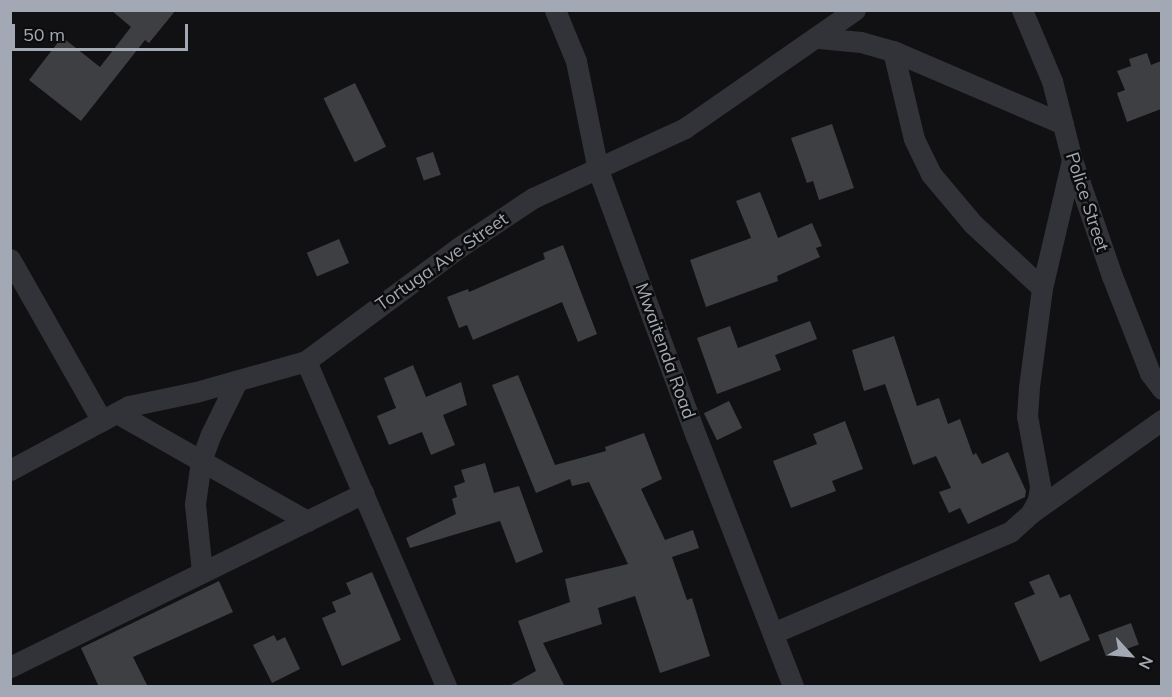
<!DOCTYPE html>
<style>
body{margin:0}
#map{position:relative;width:1172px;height:697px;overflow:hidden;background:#111113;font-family:Mulish,sans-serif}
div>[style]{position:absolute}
.building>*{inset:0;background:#3d3f43;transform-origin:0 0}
.street>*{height:21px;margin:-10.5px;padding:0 10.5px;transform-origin:10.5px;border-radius:10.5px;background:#323338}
span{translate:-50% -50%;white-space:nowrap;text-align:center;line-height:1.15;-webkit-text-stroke:5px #0c0c0d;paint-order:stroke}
.street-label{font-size:18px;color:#a2a9b4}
.frame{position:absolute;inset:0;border:12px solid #a2a9b4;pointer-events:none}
.north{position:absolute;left:1100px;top:625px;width:60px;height:60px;-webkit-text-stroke:4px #0c0c0d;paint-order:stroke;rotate:116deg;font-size:16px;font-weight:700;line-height:24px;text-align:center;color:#a2a9b4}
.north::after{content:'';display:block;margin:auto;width:21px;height:27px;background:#a2a9b4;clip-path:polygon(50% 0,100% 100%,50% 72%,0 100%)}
.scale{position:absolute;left:12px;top:24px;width:176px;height:27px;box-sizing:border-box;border:3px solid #a2a9b4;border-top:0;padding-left:8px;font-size:18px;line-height:21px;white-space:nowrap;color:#a2a9b4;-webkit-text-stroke:4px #0c0c0d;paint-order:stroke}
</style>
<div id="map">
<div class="building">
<i style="clip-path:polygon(111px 10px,176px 10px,149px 43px,145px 40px,81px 121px,29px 80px,62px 37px,100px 67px,131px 27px)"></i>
<i style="clip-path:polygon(1147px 53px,1151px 65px,1161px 61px,1161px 109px,1127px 122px,1117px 93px,1125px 90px,1117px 71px,1131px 66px,1129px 59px)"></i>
<i style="left:355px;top:83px;width:71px;height:35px;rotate:64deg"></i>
<i style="clip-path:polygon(832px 124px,854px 188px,819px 200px,813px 181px,807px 183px,791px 138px)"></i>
<i style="left:433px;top:152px;width:24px;height:18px;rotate:71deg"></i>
<i style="clip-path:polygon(760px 192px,778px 238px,812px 223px,822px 246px,816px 248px,820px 257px,777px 276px,778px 281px,706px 307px,690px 260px,751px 238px,736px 201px)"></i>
<i style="left:339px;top:239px;width:26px;height:35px;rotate:67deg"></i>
<i style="clip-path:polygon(563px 245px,597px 334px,578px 342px,562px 302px,473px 340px,467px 325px,459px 328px,447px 297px,468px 289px,469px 292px,545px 259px,543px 253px)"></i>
<i style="clip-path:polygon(810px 321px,817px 339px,775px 355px,781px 370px,717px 394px,697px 338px,730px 326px,738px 348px)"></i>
<i style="clip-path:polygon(894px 336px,917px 406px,939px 398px,948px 424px,960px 419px,973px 455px,976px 453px,982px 464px,1008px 452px,1026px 491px,1025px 497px,968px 524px,960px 508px,949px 513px,939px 492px,951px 488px,936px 456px,913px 465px,885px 384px,864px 391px,852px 350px)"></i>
<i style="clip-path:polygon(413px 365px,426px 397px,461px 382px,467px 405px,443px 415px,455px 445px,431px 455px,422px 432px,389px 445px,377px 416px,396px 408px,384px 378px)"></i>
<i style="clip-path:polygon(518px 375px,555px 465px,606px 451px,605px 447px,644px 433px,662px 479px,641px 489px,665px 540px,693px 530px,699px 548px,672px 557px,687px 600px,692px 598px,710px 656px,660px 673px,635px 596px,598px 608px,602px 624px,543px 643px,565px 687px,507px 687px,536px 671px,518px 621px,570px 602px,565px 579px,628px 564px,589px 482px,572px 486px,570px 479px,536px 493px,492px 385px)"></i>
<i style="left:729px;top:401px;width:30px;height:28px;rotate:64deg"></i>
<i style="clip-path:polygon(845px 421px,863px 469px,832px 481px,836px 491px,791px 508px,773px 461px,817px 444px,813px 434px)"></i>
<i style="clip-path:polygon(485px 463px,494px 493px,519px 486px,543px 552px,516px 563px,500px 521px,410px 548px,406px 538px,456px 514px,452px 499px,457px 497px,454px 486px,465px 482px,461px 470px)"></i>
<i style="clip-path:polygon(372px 572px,401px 640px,342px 666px,322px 618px,336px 612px,332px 602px,351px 594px,346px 583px)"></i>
<i style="clip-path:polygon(1049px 574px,1060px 598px,1070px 594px,1090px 640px,1040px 662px,1014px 603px,1035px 594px,1029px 582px)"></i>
<i style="clip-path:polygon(219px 581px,233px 612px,133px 657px,148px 687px,99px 687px,81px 648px)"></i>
<i style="left:1131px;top:623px;width:23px;height:35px;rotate:70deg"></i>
<i style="clip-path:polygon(274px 635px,277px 641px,285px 637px,300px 669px,272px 683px,253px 645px)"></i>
</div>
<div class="street">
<i style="left:555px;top:10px;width:55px;rotate:67.6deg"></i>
<i style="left:576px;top:61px;width:111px;rotate:78.6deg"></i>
<i style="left:598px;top:170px;width:283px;rotate:69.8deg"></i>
<i style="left:696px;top:436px;width:268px;rotate:68.8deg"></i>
<i style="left:1022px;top:10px;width:77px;rotate:67.1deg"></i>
<i style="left:1052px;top:81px;width:81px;rotate:75.8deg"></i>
<i style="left:1072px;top:160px;width:123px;rotate:71deg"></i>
<i style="left:1112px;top:276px;width:104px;rotate:68.6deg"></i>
<i style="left:1150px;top:373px;width:20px;rotate:53deg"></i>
<i style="left:819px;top:38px;width:42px;rotate:5.4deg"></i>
<i style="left:861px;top:42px;width:33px;rotate:16deg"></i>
<i style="left:893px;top:51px;width:185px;rotate:23.2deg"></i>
<i style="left:893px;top:51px;width:90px;rotate:76.6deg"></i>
<i style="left:914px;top:139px;width:39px;rotate:64deg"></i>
<i style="left:931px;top:174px;width:65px;rotate:50deg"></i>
<i style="left:973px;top:224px;width:94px;rotate:42.8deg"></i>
<i style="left:10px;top:259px;width:186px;rotate:60.4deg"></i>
<i style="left:306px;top:361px;width:354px;rotate:66.7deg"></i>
<i style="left:117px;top:413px;width:219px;rotate:29.6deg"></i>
<i style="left:10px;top:470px;width:135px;rotate:-28.3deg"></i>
<i style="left:129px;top:406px;width:68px;rotate:-11.8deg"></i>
<i style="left:196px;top:392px;width:114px;rotate:-15.7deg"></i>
<i style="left:306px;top:361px;width:189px;rotate:-36.6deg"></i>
<i style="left:458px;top:248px;width:90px;rotate:-33.7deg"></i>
<i style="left:533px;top:198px;width:167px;rotate:-24.7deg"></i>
<i style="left:685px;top:128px;width:207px;rotate:-34.8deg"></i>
<i style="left:1031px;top:513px;width:161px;rotate:-35.4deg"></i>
<i style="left:202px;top:572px;width:68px;rotate:-95.9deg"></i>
<i style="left:195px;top:504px;width:43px;rotate:-82.1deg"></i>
<i style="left:201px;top:461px;width:29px;rotate:-70deg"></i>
<i style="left:211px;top:434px;width:59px;rotate:-63.9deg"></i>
<i style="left:773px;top:633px;width:258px;rotate:-23.1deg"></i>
<i style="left:1010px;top:532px;width:28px;rotate:-42deg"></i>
<i style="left:1031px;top:513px;width:15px;rotate:-62deg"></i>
<i style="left:1038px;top:500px;width:14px;rotate:-82deg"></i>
<i style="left:1040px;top:486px;width:71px;rotate:-100.5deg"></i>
<i style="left:1027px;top:416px;width:29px;rotate:-86deg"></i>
<i style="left:1029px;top:387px;width:100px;rotate:-82.5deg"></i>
<i style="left:1042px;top:288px;width:131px;rotate:-76.8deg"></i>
<i style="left:10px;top:667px;width:394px;rotate:-26.2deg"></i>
</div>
<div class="street-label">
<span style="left:1087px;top:202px;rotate:72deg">Police Street</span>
<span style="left:442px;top:262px;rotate:-35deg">Tortuga Ave Street</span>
<span style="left:665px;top:351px;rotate:70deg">Mwaitenda Road</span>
</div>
<div class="frame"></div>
<div class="north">N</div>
<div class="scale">50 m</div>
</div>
